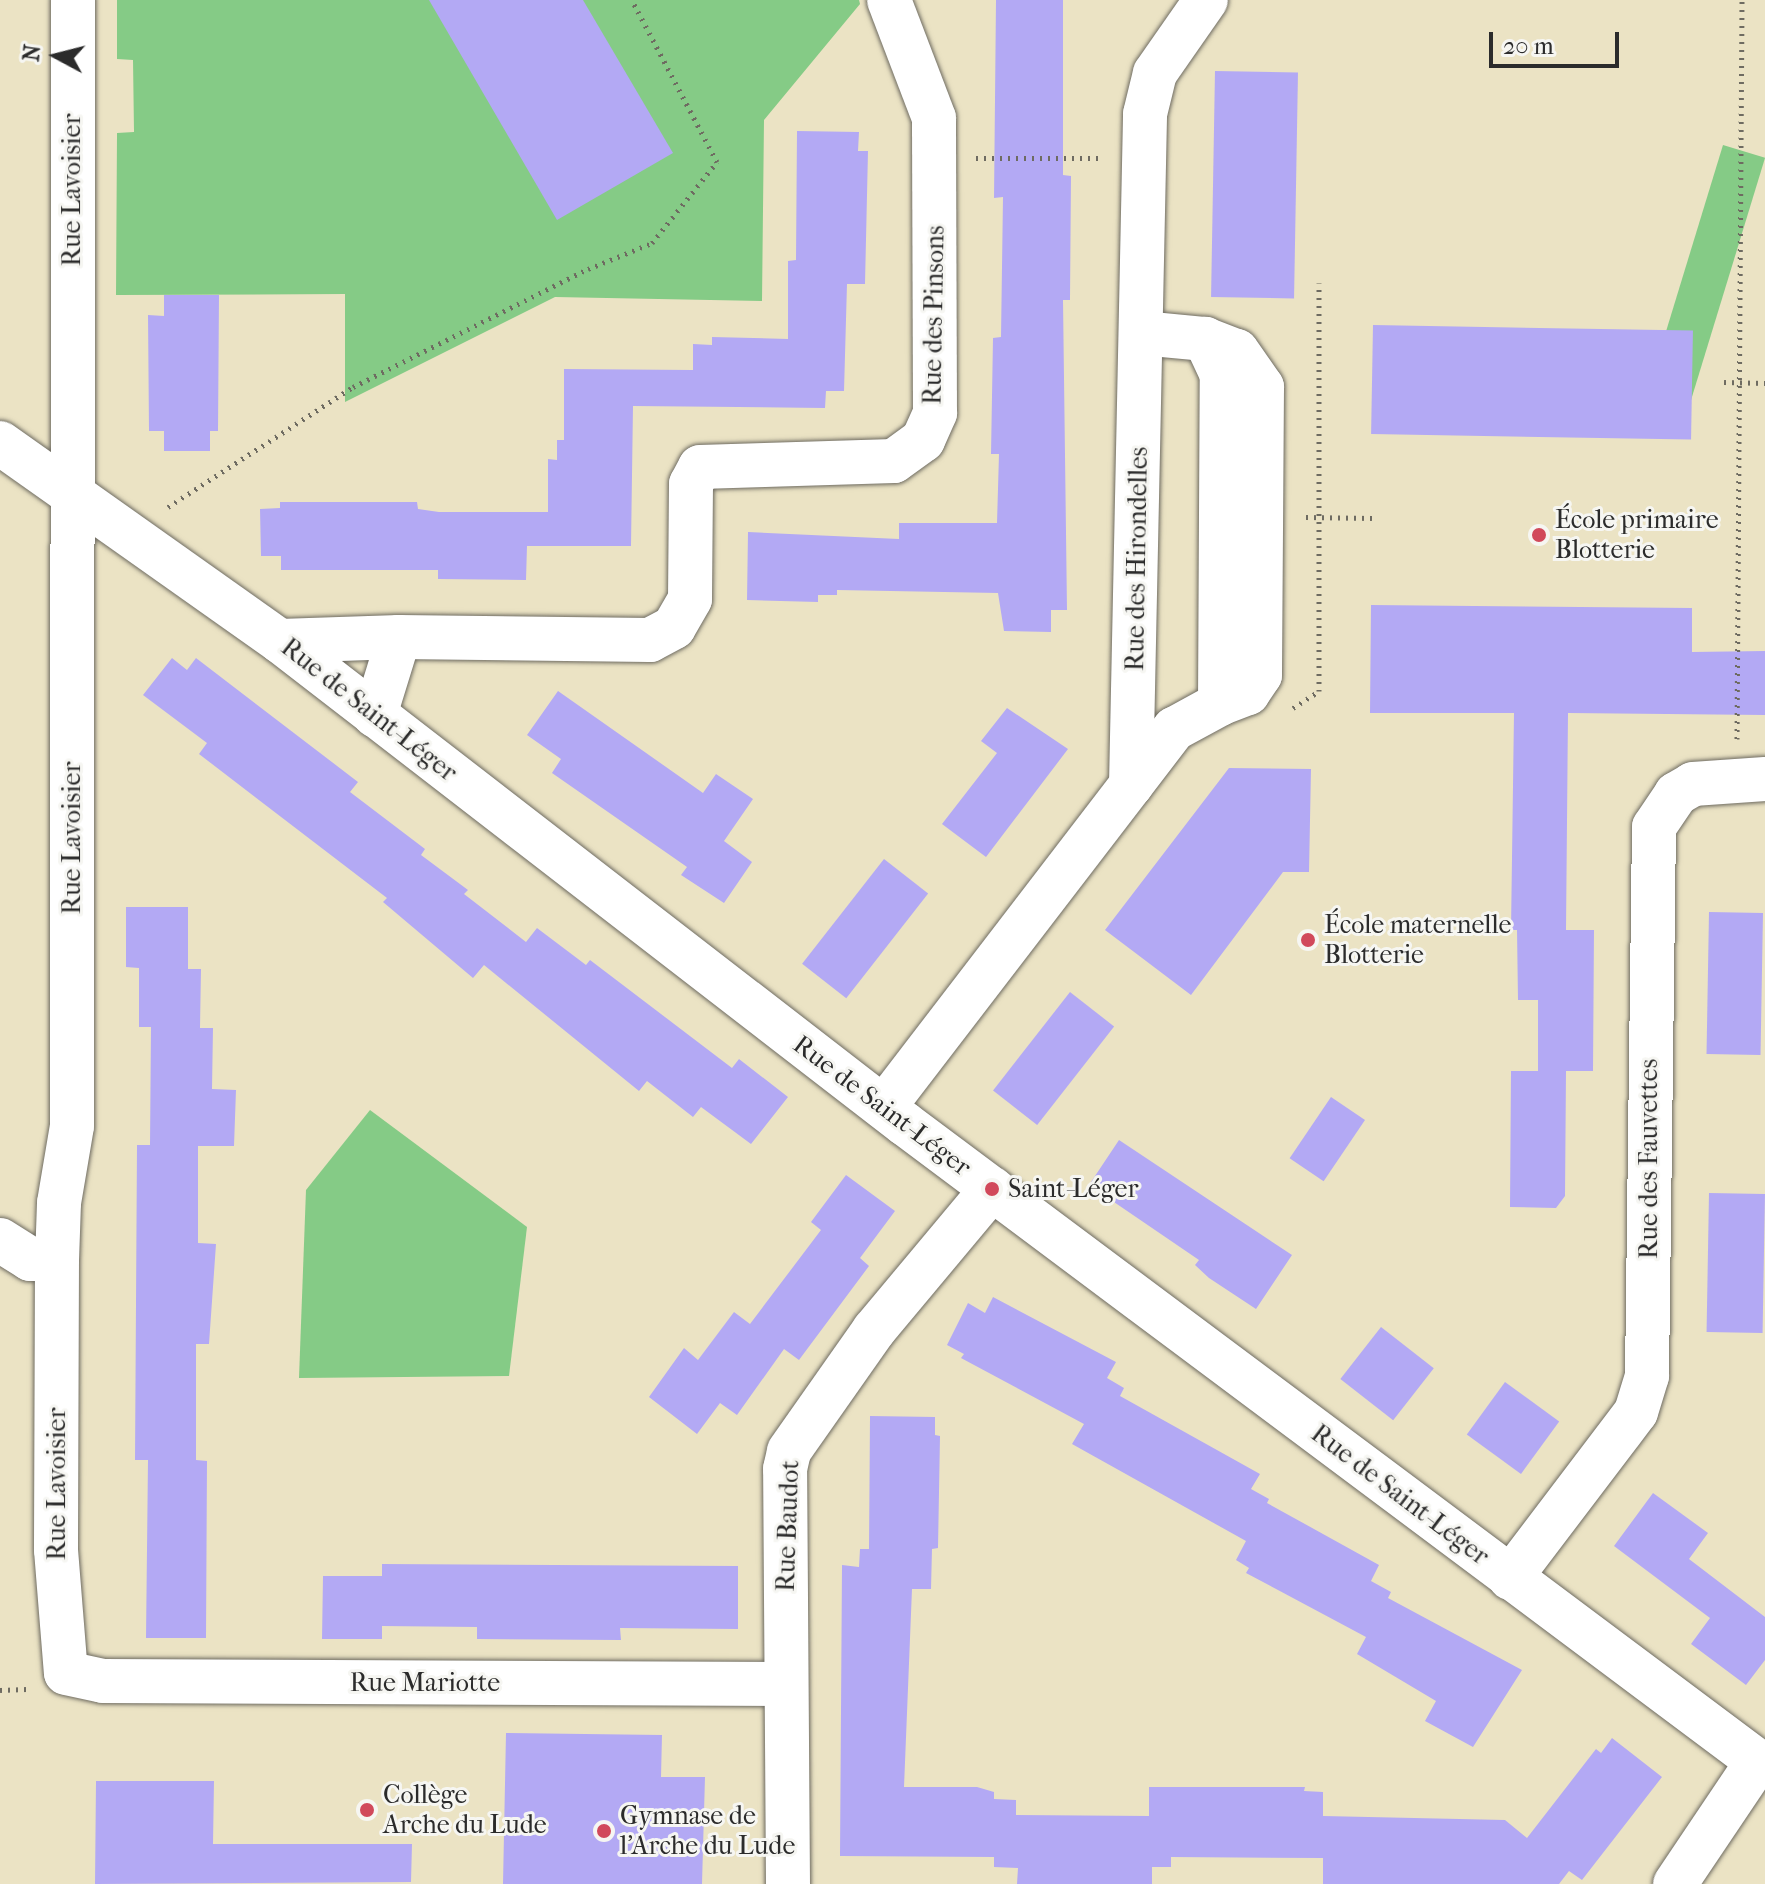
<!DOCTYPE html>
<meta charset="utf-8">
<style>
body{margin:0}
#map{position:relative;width:1765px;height:1884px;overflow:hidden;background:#ebe3c4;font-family:"IM FELL French Canon",serif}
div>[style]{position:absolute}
.green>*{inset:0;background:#85cb86;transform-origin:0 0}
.building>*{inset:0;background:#b3a9f4;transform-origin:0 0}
.path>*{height:5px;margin-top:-2.5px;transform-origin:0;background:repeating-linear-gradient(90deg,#6e6b61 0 2px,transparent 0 8px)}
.roads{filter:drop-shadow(0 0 2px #6e6b61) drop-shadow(0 0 2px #6e6b61)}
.minor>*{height:44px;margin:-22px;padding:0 22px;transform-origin:22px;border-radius:22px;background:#fff}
.dots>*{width:22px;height:22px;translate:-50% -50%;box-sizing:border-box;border:4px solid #f6f6f2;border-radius:50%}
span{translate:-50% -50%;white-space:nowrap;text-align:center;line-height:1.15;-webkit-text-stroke:6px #f6f6f2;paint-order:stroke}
.street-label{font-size:26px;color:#2b2b2b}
.poi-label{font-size:26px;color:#2b2b2b}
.left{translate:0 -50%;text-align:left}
.north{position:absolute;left:16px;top:16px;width:80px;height:80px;-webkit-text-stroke:6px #f6f6f2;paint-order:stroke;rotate:277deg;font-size:22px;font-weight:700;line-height:32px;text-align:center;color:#2b2b2b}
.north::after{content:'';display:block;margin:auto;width:28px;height:36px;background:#2b2b2b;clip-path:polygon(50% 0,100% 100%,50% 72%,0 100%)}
.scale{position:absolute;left:1489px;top:32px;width:130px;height:36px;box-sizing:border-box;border:4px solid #2b2b2b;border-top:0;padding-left:10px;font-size:24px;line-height:28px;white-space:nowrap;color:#2b2b2b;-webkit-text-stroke:6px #f6f6f2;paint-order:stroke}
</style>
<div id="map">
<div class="green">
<i style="clip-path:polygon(117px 0,859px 0,860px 4px,764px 120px,762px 301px,555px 297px,345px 402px,345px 294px,116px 295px,117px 133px,134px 132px,133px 60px,117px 59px)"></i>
<i style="left:1723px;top:145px;width:44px;height:258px;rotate:17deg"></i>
<i style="clip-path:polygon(370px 1110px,527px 1227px,509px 1376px,299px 1378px,306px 1190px)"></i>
</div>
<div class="building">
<i style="clip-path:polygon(429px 0,583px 0,673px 153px,557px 220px)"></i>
<i style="clip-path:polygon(996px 0,1063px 0,1063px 175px,1071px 176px,1070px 300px,1063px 300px,1067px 610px,1051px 610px,1051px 632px,1004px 631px,998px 593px,837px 590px,837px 595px,818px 595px,818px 602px,747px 600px,748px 532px,899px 539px,899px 523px,997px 523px,999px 454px,991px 454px,993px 338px,1001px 337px,1003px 197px,994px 198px)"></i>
<i style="left:1215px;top:71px;width:83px;height:226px;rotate:1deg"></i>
<i style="clip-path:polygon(797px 131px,859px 132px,858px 151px,868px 151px,865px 284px,847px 284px,844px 391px,826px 391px,825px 408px,633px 406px,631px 546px,527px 546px,526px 580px,438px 579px,438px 570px,281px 570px,281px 556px,261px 556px,260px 509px,280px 508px,280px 502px,417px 502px,418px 509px,439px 512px,548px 512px,548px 459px,557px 460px,557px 440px,564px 440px,564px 369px,693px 370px,693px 344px,712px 345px,712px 337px,788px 339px,788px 261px,796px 260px)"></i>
<i style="clip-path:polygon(164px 295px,219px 295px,218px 431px,210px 431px,210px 451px,164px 451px,164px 431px,149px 431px,148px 315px,164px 316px)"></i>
<i style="left:1373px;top:325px;width:320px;height:109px;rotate:1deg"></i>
<i style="clip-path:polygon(1371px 605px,1692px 608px,1692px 652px,1765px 651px,1765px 715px,1568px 713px,1566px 930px,1594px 930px,1593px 1071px,1566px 1071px,1565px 1196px,1556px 1208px,1510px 1207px,1511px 1071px,1538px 1071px,1538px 1000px,1518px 1000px,1517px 930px,1511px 930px,1514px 713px,1370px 713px)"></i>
<i style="clip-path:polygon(172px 658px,187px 670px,196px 658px,358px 782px,350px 792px,425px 849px,421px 855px,468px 890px,464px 894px,526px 942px,537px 928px,586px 965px,590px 960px,732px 1068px,739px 1059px,788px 1097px,751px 1144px,701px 1107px,693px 1117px,647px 1081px,639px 1091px,484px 965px,473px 978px,383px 902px,387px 898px,199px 754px,207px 743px,143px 695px)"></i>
<i style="clip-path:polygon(558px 691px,703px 793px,716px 774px,753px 799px,724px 841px,752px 862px,724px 903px,681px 875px,687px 867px,552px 773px,561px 759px,527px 735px)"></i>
<i style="clip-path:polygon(1007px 708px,1068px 749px,986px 857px,942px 824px,997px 753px,981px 741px)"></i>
<i style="clip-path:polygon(1229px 768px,1311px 769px,1309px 872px,1283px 872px,1191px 995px,1105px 930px)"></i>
<i style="left:884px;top:859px;width:56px;height:133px;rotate:38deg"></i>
<i style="clip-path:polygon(126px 907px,188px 907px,188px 969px,201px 969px,200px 1028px,213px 1028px,212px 1089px,236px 1090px,234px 1146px,198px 1146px,198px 1243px,216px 1244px,209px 1344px,196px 1344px,196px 1460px,207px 1461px,206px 1638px,146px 1638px,148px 1460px,135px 1460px,137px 1145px,150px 1145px,151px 1027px,139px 1027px,139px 968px,126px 967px)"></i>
<i style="left:1709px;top:912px;width:54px;height:142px;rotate:1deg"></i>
<i style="left:1070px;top:992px;width:56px;height:125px;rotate:38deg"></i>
<i style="left:1331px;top:1097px;width:41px;height:74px;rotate:34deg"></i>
<i style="clip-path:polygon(1119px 1140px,1292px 1255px,1256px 1309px,1209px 1278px,1195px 1265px,1199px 1260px,1089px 1185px)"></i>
<i style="clip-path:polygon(846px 1175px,895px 1211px,860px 1258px,869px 1266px,799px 1360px,784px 1349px,737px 1415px,720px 1403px,697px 1434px,649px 1397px,684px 1348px,698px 1360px,734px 1312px,750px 1324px,821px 1230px,811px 1222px)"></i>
<i style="left:1709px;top:1193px;width:56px;height:139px;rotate:1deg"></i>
<i style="clip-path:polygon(993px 1297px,1116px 1362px,1107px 1378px,1124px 1388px,1120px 1396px,1260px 1474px,1251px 1489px,1269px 1499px,1267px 1503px,1379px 1565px,1371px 1581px,1391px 1592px,1388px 1598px,1522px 1670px,1473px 1747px,1425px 1721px,1436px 1701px,1357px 1654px,1366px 1637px,1246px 1573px,1249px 1568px,1236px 1560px,1246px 1541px,1072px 1444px,1084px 1424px,961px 1358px,964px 1354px,947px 1345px,968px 1303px,985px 1313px)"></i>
<i style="left:1381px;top:1327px;width:67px;height:66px;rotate:38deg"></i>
<i style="left:1505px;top:1382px;width:67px;height:65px;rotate:36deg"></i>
<i style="clip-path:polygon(870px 1416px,935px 1417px,935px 1435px,940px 1436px,938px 1548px,932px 1549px,931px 1589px,912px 1589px,904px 1787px,977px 1787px,994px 1792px,994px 1799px,1016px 1800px,1016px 1815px,1149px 1816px,1149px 1787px,1305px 1787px,1304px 1791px,1323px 1792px,1323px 1816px,1505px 1820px,1527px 1838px,1596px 1749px,1601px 1753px,1612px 1738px,1662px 1777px,1582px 1880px,1569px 1871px,1559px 1884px,1323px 1884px,1323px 1858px,1171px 1857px,1171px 1867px,1152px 1867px,1152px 1884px,1017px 1884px,1018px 1868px,994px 1867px,994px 1857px,840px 1856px,842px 1565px,859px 1567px,860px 1549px,869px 1549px)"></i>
<i style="clip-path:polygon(1653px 1493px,1708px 1533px,1689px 1559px,1765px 1617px,1765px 1660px,1746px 1685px,1691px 1644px,1710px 1618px,1614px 1546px)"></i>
<i style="clip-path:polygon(382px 1564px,738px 1566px,738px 1629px,620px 1628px,621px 1640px,477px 1639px,477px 1627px,382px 1626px,382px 1639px,322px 1639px,323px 1576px,382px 1576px)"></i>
<i style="clip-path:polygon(506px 1733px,662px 1735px,661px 1777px,705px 1777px,702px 1884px,503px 1884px)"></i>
<i style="clip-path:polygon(96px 1781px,214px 1781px,213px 1844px,412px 1844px,411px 1882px,95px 1884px)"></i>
</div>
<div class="path">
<i style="left:976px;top:158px;width:126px"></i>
<i style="left:1724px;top:382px;width:41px;rotate:1.4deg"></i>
<i style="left:168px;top:507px;width:221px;rotate:-33deg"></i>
<i style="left:353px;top:387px;width:263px;rotate:-26.7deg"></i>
<i style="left:588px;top:269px;width:69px;rotate:-22.1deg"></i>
<i style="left:652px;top:243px;width:104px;rotate:-51.3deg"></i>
<i style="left:717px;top:162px;width:183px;rotate:-117.7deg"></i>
<i style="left:1306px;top:517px;width:66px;rotate:0.9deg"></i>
<i style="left:1293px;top:708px;width:31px;rotate:-33deg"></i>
<i style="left:1319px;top:691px;width:408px;rotate:-90deg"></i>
<i style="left:1737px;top:739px;width:739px;rotate:-89.61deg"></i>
<i style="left:0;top:1690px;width:27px;rotate:-2deg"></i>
</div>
<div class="roads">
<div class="minor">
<i style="left:73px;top:0;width:1126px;rotate:90.05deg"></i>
<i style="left:72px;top:1126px;width:78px;rotate:99.6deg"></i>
<i style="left:59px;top:1203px;width:56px;rotate:92deg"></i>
<i style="left:57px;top:1259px;width:291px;rotate:90.2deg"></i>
<i style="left:56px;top:1550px;width:123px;rotate:85.4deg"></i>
<i style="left:66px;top:1673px;width:38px;rotate:12deg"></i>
<i style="left:103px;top:1681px;width:683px;rotate:0.25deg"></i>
<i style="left:1205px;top:339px;width:34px;rotate:21deg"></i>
<i style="left:1237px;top:351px;width:44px;rotate:55.2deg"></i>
<i style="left:1262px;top:387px;width:288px;rotate:90.4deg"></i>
<i style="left:1260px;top:675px;width:22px;rotate:124deg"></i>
<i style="left:1248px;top:693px;width:30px;rotate:159deg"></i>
<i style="left:0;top:443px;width:343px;rotate:35.3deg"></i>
<i style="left:280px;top:641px;width:790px;rotate:37.7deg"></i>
<i style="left:905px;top:1124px;width:1074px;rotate:36.78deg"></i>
<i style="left:399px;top:637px;width:251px;rotate:0.7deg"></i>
<i style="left:650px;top:640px;width:27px;rotate:-28deg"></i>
<i style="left:674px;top:627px;width:32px;rotate:-60deg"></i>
<i style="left:690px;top:599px;width:115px;rotate:-89.5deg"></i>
<i style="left:691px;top:484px;width:19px;rotate:-62deg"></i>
<i style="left:700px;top:467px;width:194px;rotate:-1.8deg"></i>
<i style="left:894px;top:461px;width:36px;rotate:-36deg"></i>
<i style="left:923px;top:440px;width:30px;rotate:-66deg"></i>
<i style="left:935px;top:413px;width:295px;rotate:-90.2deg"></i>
<i style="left:934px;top:118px;width:126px;rotate:-110.9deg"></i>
<i style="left:280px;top:641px;width:119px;rotate:-1.9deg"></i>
<i style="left:399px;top:637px;width:82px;rotate:107.1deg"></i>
<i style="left:1131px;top:785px;width:71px;rotate:-52.5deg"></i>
<i style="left:1174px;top:729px;width:52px;rotate:-28.5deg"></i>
<i style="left:1220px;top:704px;width:329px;rotate:-89.7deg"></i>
<i style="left:1222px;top:375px;width:40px;rotate:-115deg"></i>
<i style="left:1205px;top:339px;width:63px;rotate:-174.6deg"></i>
<i style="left:884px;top:1107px;width:406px;rotate:-52.5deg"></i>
<i style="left:1131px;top:785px;width:671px;rotate:-88.8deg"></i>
<i style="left:1145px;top:114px;width:42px;rotate:-76.3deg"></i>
<i style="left:1155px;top:73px;width:89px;rotate:-55.1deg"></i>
<i style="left:0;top:1240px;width:36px;rotate:32deg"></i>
<i style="left:30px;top:1259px;width:27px"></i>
<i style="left:1510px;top:1578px;width:208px;rotate:-52.8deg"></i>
<i style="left:1636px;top:1412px;width:38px;rotate:-73deg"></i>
<i style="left:1647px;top:1376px;width:549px;rotate:-89.27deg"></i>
<i style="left:1654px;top:827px;width:40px;rotate:-56deg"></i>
<i style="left:1676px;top:794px;width:20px;rotate:-30deg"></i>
<i style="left:1693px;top:784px;width:72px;rotate:-4deg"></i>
<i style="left:788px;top:1884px;width:415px;rotate:-90.4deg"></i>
<i style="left:785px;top:1469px;width:18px;rotate:-77deg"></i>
<i style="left:789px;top:1451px;width:148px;rotate:-54.9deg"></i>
<i style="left:874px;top:1330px;width:184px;rotate:-50.1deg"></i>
<i style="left:1675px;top:1884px;width:147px;rotate:-56.1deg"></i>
</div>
</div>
<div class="dots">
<i style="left:1539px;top:535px;background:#d1495b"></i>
<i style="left:1308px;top:940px;background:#d1495b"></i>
<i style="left:992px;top:1189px;background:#d1495b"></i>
<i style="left:367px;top:1810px;background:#d1495b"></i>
<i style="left:604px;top:1831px;background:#d1495b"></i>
</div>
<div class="street-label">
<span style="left:72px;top:190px;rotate:-90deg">Rue Lavoisier</span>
<span style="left:934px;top:315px;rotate:-89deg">Rue des Pinsons</span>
<span style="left:1137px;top:559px;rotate:-89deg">Rue des Hirondelles</span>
<span style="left:369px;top:710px;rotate:38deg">Rue de Saint-Léger</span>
<span style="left:72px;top:838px;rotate:-90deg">Rue Lavoisier</span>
<span style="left:882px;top:1106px;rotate:37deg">Rue de Saint-Léger</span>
<span style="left:1649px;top:1159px;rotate:-90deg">Rue des Fauvettes</span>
<span style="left:57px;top:1484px;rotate:-90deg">Rue Lavoisier</span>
<span style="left:1400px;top:1495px;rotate:37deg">Rue de Saint-Léger</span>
<span style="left:788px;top:1526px;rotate:-88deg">Rue Baudot</span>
<span style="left:425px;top:1683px">Rue Mariotte</span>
</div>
<div class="poi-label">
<span class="left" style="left:1555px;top:535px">École primaire<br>Blotterie</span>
<span class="left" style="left:1324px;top:940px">École maternelle<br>Blotterie</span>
<span class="left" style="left:1008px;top:1189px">Saint-Léger</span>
<span class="left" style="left:383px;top:1810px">Collège<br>Arche du Lude</span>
<span class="left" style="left:620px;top:1831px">Gymnase de<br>l’Arche du Lude</span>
</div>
<div class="north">N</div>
<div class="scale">20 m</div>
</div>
